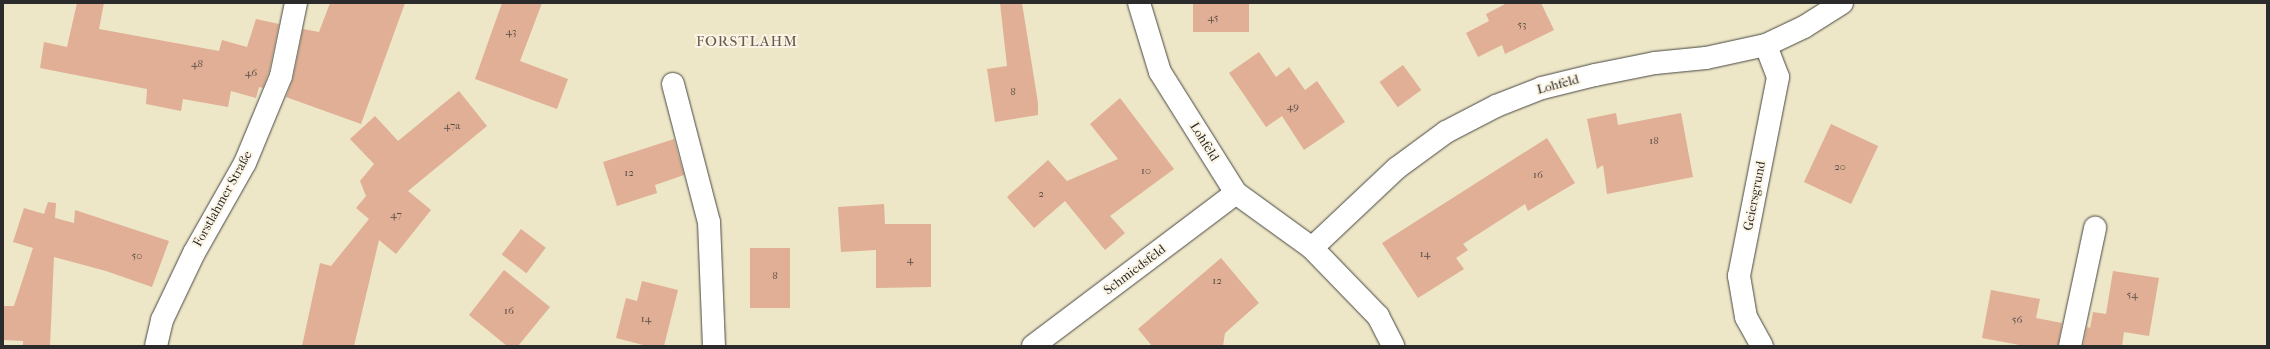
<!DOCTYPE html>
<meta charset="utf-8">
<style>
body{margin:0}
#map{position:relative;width:2270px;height:349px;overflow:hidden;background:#ede6c7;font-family:"IM FELL French Canon",serif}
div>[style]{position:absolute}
.building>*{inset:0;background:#e0af95;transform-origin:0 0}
.roads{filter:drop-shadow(0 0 1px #484742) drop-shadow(0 0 1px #484742)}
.minor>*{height:22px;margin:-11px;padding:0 11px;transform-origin:11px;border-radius:11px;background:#fff}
span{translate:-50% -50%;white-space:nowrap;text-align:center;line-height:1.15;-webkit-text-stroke:4px #fcf5e5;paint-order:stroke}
.number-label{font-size:11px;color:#584c46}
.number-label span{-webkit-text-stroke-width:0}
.street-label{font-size:13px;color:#2b2b2b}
.quarter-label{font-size:15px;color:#6a5950;letter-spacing:1px}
.frame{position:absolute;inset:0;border:4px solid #2b2b2b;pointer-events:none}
</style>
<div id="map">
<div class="building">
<i style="clip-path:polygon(77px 3px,104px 3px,99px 29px,219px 51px,222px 40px,247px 47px,256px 19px,279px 24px,269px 72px,263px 88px,259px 87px,256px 98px,231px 91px,228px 107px,183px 99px,181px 111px,146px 104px,147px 89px,40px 68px,44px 42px,67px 47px)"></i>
<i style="clip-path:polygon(330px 3px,405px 3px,361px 124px,286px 97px,293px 79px,303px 29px,319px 32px)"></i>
<i style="clip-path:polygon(502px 3px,542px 3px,520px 61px,568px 79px,557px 109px,475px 79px)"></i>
<i style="clip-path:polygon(1000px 3px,1022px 3px,1038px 103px,1038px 115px,995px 122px,987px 69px,1007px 66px)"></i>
<i style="left:1193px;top:3px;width:56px;height:29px"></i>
<i style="clip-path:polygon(1507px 3px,1541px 3px,1554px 30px,1505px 54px,1502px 45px,1478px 57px,1466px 33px,1489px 21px,1486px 14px)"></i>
<i style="clip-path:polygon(1259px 52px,1276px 77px,1289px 67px,1305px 90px,1317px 81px,1345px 122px,1304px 150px,1282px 116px,1266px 127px,1229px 73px)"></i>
<i style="left:1403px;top:65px;width:31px;height:29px;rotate:54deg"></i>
<i style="clip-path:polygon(459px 91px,487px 126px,408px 191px,431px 210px,396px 254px,379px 240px,354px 346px,302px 346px,320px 263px,331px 266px,369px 219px,356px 208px,366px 196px,360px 181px,374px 164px,350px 139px,375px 116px,398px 141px)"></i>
<i style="clip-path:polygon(1120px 98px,1174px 169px,1110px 216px,1125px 233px,1105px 250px,1065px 201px,1034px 228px,1007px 197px,1048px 160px,1067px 181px,1118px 159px,1090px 124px)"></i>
<i style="clip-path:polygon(1616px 113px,1618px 125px,1681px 113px,1693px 177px,1607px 194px,1603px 165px,1597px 169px,1587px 119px)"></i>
<i style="left:1831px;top:124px;width:52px;height:64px;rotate:25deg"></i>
<i style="clip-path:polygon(1547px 138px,1575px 183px,1528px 211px,1525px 204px,1463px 244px,1468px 250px,1456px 258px,1464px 269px,1418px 298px,1382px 243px)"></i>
<i style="clip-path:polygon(674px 139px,684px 175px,655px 185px,657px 193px,617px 206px,603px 162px)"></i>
<i style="clip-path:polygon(48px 202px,56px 203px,55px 218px,74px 223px,75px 210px,169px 241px,152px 287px,106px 271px,54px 257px,50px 346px,23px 346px,23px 341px,3px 340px,3px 306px,14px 306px,33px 248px,13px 242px,24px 208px,44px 214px)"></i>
<i style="clip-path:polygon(884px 204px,885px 224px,931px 224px,931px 287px,876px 288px,876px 250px,841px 252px,838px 207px)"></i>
<i style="left:521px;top:229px;width:31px;height:32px;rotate:37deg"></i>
<i style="left:790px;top:248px;width:60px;height:40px;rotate:90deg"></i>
<i style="clip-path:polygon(1221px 258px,1259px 303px,1225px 333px,1223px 346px,1152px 346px,1138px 329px)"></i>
<i style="clip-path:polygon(504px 270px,550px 307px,518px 346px,507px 346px,469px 315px)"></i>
<i style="clip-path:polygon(2113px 271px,2159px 278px,2149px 336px,2124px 332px,2122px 346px,2083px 346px,2087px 327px,2090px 328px,2093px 312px,2106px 314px)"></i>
<i style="clip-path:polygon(642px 281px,678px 290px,664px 346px,647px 346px,616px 338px,626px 298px,637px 301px)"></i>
<i style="clip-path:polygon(1991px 290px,2040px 299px,2036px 318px,2062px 323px,2058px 346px,2025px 346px,1982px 338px)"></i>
</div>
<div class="roads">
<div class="minor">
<i style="left:1139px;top:3px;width:72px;rotate:73.1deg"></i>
<i style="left:1160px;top:72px;width:143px;rotate:57.9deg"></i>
<i style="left:1236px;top:193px;width:94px;rotate:35.9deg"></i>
<i style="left:1312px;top:248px;width:95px;rotate:45.9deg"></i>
<i style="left:1378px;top:316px;width:34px;rotate:63deg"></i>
<i style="left:673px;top:84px;width:143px;rotate:75.4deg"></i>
<i style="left:709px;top:222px;width:124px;rotate:87.7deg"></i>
<i style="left:1312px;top:248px;width:117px;rotate:-43.3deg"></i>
<i style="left:1397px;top:168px;width:61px;rotate:-36.3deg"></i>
<i style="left:1446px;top:132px;width:56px;rotate:-27.5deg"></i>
<i style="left:1496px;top:106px;width:49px;rotate:-21.4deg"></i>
<i style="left:1542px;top:88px;width:55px;rotate:-13.8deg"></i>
<i style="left:1595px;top:75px;width:61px;rotate:-11.3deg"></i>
<i style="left:1655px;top:63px;width:51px;rotate:-5.6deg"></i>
<i style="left:1706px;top:58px;width:61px;rotate:-12.2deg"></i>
<i style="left:1766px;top:45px;width:42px;rotate:-25.3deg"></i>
<i style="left:1804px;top:27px;width:45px;rotate:-32.3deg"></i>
<i style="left:156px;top:346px;width:27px;rotate:-77deg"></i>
<i style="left:162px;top:320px;width:74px;rotate:-64.5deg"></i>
<i style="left:194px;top:253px;width:103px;rotate:-60.5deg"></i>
<i style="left:245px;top:163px;width:94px;rotate:-67.5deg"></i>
<i style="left:281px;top:76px;width:75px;rotate:-78.4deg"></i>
<i style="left:1033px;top:346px;width:254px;rotate:-37deg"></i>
<i style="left:1762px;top:346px;width:33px;rotate:-119deg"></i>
<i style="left:1746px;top:317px;width:42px;rotate:-99.7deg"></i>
<i style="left:1739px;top:276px;width:203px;rotate:-78.9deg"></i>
<i style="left:1778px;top:77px;width:34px;rotate:-111deg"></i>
<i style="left:2070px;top:346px;width:121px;rotate:-78deg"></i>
</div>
</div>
<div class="number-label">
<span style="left:1213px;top:18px">45</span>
<span style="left:1522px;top:25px">53</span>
<span style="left:511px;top:32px">43</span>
<span style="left:197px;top:64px">48</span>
<span style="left:251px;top:73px">46</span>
<span style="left:1013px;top:92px">8</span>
<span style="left:1293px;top:107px">49</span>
<span style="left:452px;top:126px">47a</span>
<span style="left:1654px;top:141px">18</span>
<span style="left:1840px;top:167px">20</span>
<span style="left:1146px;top:171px">10</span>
<span style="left:629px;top:173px">12</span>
<span style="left:1538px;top:175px">16</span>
<span style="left:1041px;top:194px">2</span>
<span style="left:396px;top:215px">47</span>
<span style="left:1425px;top:254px">14</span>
<span style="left:137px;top:256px">50</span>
<span style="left:910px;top:260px">4</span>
<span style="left:775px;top:276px">8</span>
<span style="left:1217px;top:281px">12</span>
<span style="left:2132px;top:295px">54</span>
<span style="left:509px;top:311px">16</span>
<span style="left:646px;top:319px">14</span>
<span style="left:2017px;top:320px">56</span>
</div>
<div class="street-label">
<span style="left:1558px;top:85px;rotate:-15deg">Lohfeld</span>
<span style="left:1204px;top:142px;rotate:58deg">Lohfeld</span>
<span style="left:1755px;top:196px;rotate:-79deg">Geiersgrund</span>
<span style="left:223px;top:199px;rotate:-61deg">Forstlahmer Straße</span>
<span style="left:1135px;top:270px;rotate:-37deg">Schmiedsfeld</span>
</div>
<div class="quarter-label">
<span style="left:747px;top:42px">FORSTLAHM</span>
</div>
<div class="frame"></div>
</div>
